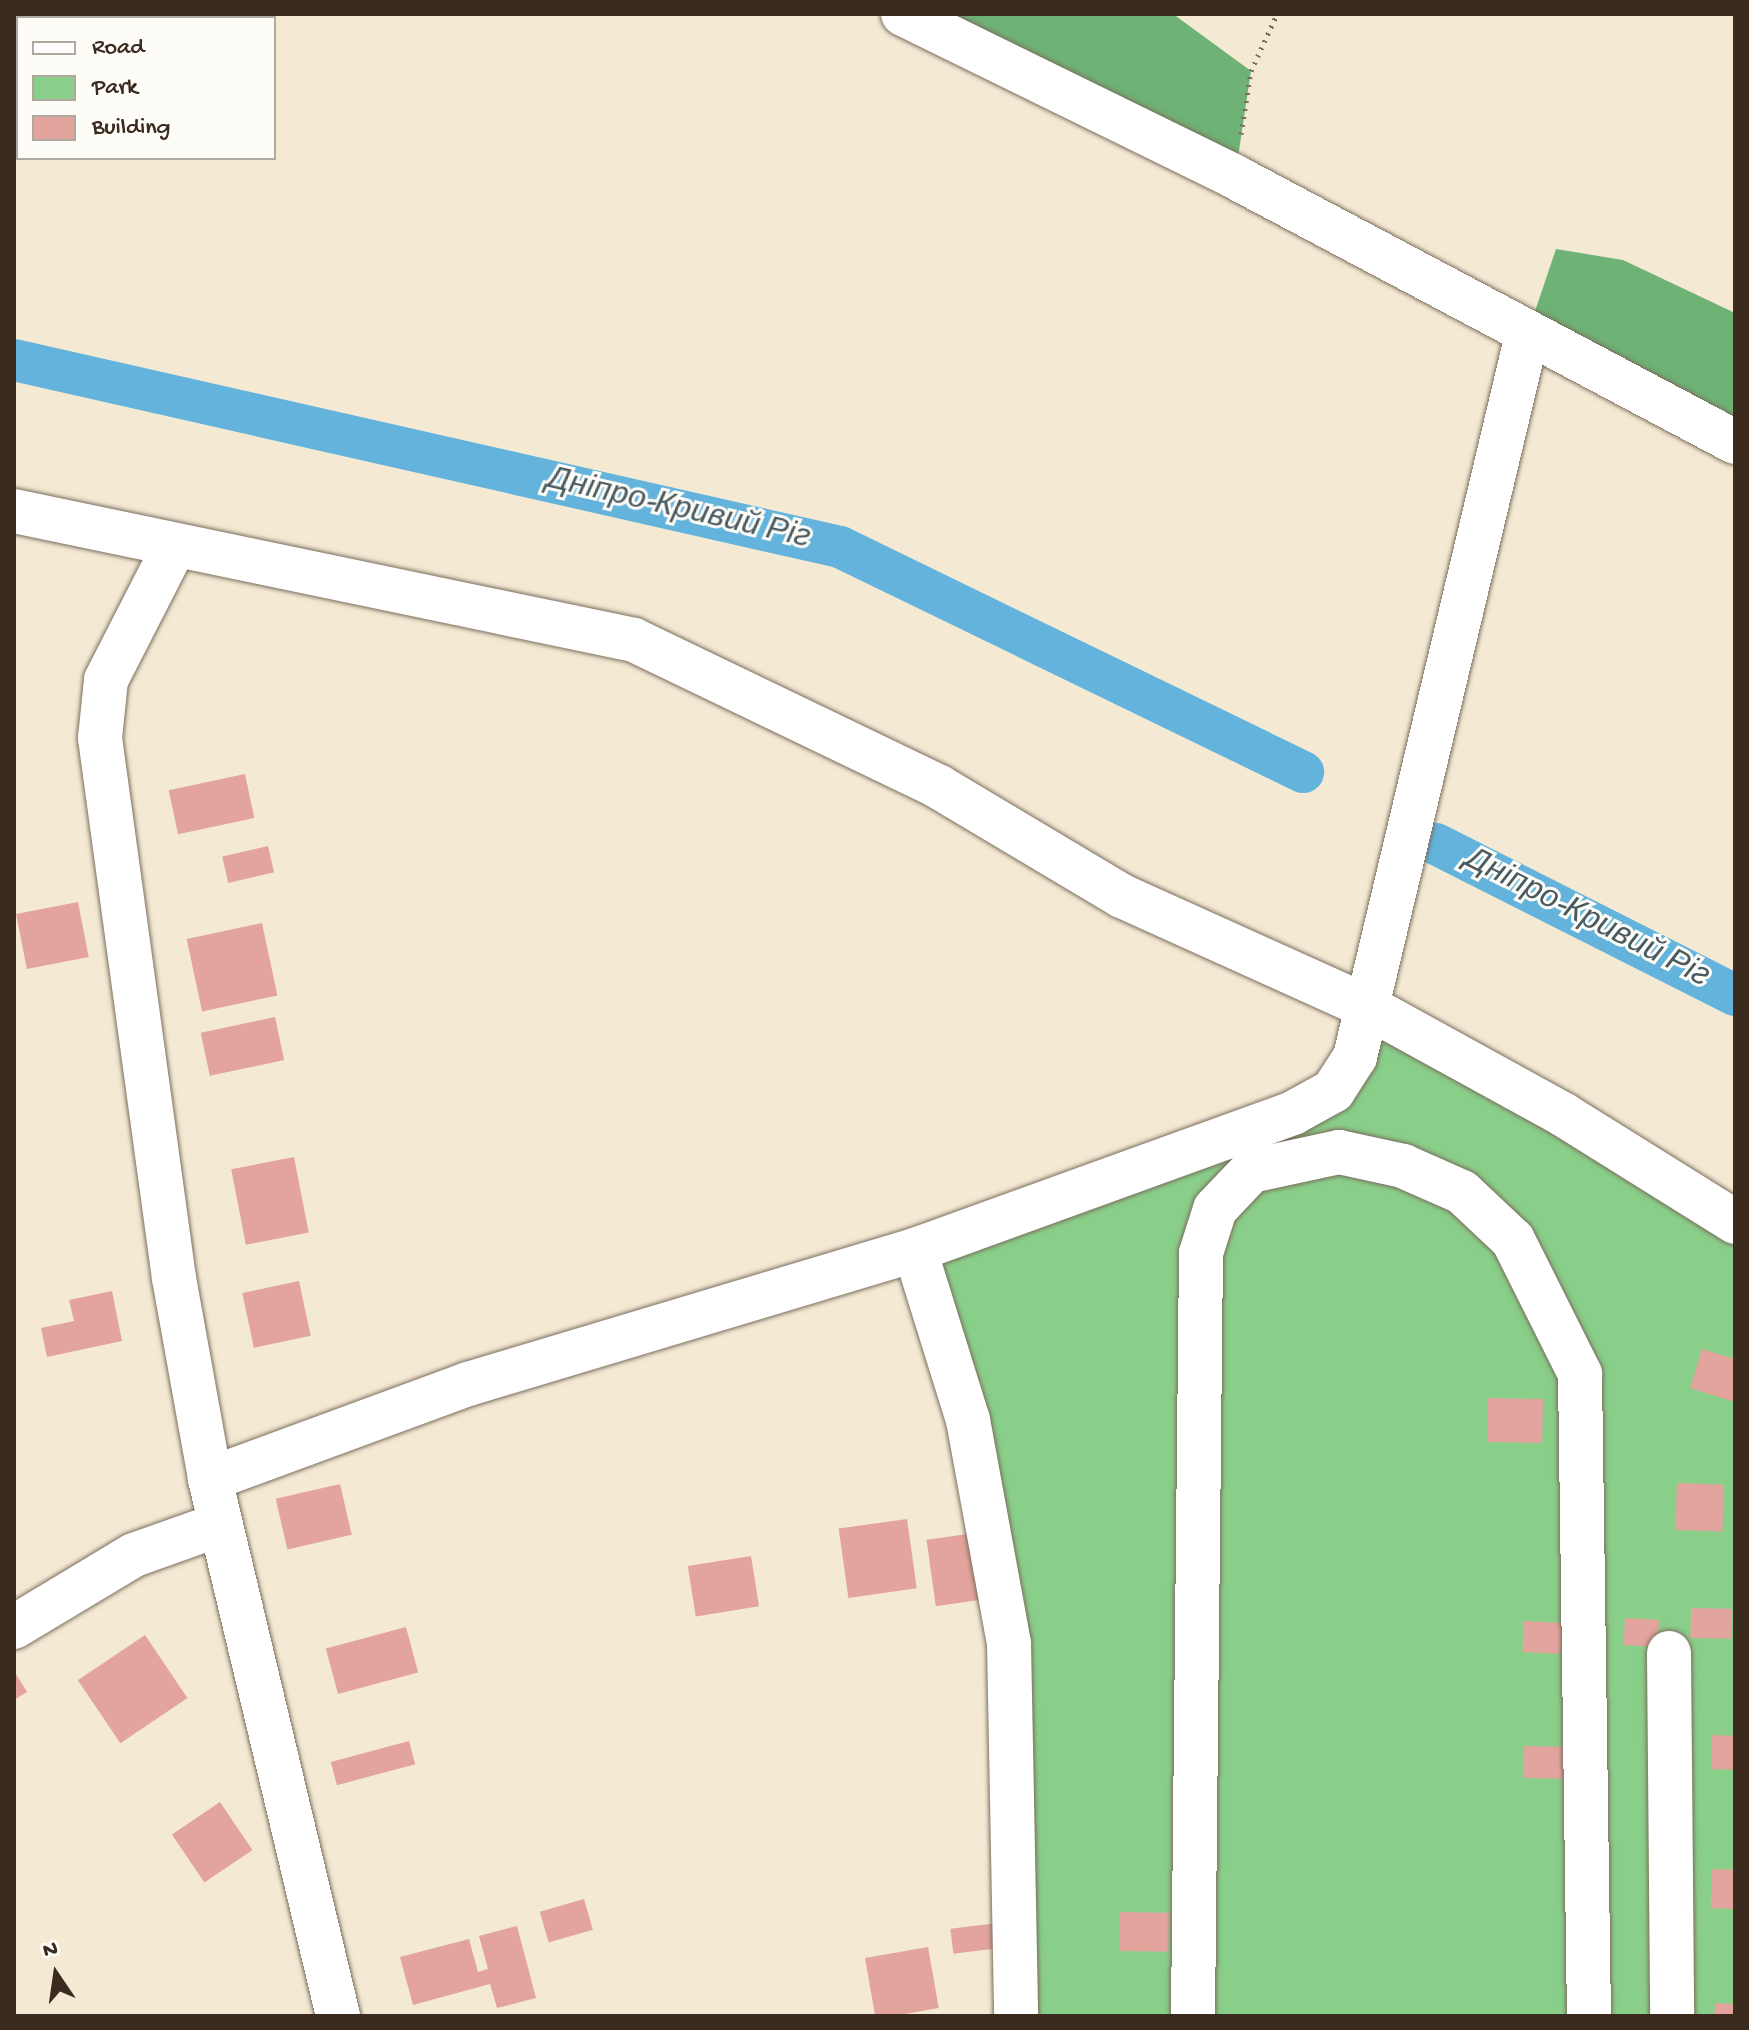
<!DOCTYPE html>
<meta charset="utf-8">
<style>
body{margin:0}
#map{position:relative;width:1749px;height:2030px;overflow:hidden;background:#f4ead4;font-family:"Gochi Hand",sans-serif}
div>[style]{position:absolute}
.green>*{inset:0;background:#89cf89}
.forest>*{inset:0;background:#6eb275}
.water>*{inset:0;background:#63b3dd}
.canal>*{height:42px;margin:-21px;padding:0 21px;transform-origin:21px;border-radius:21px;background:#63b3dd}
.building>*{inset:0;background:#e3a49d;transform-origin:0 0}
.path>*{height:5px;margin-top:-2.5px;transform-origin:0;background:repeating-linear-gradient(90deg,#7c6d5e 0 2px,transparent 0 8px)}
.roads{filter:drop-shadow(0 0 2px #7c6d5e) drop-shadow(0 0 2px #7c6d5e)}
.minor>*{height:44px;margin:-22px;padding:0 22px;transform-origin:22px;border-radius:22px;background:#fff}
.major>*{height:44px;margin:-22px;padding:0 22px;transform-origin:22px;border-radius:22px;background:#fff}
span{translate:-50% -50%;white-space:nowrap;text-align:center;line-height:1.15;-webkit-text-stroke:6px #fdfcf7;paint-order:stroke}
.water-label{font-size:32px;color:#495a61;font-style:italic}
.frame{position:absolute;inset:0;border:16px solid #3b2a1e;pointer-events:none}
.legend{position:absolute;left:16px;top:16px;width:260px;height:144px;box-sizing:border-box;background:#fdfcf7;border:2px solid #afa8a0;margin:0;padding:10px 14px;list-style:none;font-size:24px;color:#3b2a1e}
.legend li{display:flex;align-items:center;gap:16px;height:40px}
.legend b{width:40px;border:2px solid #afa8a0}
.north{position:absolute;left:16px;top:1934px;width:80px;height:80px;-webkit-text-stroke:6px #fdfcf7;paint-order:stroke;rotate:347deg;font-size:22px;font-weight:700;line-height:32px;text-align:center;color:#3b2a1e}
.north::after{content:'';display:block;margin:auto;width:28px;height:36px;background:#3b2a1e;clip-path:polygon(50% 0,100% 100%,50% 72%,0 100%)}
</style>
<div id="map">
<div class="green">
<i style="clip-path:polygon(1366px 1006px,1735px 1222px,1735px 2016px,1022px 2016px,1017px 1802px,915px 1250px,1293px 1113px)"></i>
</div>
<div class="forest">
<i style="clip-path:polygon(903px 14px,1173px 14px,1251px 71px,1235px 177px)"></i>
<i style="clip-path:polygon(1556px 249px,1623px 260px,1735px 313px,1735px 442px,1527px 335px)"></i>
</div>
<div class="water">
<i style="clip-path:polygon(14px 14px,18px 27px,14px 146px)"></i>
</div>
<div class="canal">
<i style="left:14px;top:360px;width:847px;rotate:12.76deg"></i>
<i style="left:840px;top:547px;width:515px;rotate:25.92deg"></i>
<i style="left:1436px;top:844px;width:335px;rotate:26.8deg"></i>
</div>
<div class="building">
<i style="left:245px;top:774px;width:45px;height:78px;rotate:78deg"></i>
<i style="left:268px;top:846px;width:27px;height:47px;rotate:77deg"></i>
<i style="left:78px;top:902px;width:56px;height:63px;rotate:79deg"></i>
<i style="left:262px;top:923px;width:74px;height:77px;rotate:78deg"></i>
<i style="left:275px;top:1017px;width:44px;height:76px;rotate:78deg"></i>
<i style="left:294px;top:1157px;width:77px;height:64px;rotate:79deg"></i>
<i style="left:299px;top:1281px;width:56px;height:58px;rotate:78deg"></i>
<i style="clip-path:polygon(112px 1291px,122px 1341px,47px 1357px,41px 1328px,74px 1321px,69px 1300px)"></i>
<i style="clip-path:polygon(1702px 1349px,1735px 1359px,1735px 1402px,1690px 1388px)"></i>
<i style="left:1488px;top:1398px;width:55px;height:44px;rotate:1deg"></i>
<i style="left:1677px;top:1483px;width:47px;height:47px;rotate:2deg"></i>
<i style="left:340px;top:1484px;width:52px;height:66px;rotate:77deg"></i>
<i style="left:907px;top:1519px;width:70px;height:69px;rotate:82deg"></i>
<i style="left:975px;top:1533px;width:67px;height:49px;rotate:82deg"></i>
<i style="left:751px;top:1556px;width:51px;height:64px;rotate:81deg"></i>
<i style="left:1691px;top:1608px;width:41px;height:30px;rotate:1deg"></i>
<i style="left:1625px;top:1618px;width:34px;height:27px;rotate:3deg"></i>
<i style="left:1524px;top:1621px;width:38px;height:31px;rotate:3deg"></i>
<i style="left:406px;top:1627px;width:47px;height:83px;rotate:75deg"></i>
<i style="left:145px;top:1635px;width:76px;height:81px;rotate:56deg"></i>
<i style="clip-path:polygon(14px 1671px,27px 1692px,14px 1700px)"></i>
<i style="left:1712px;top:1735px;width:23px;height:34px;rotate:2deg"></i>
<i style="left:409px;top:1741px;width:24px;height:81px;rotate:75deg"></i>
<i style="left:1524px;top:1746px;width:41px;height:32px;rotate:1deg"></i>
<i style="left:220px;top:1802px;width:58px;height:58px;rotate:56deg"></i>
<i style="left:1712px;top:1869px;width:23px;height:39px;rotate:2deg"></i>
<i style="left:584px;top:1899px;width:32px;height:46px;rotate:74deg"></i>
<i style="left:1120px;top:1912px;width:49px;height:39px;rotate:1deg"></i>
<i style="left:998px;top:1923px;width:25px;height:48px;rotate:83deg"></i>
<i style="clip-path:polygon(517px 1926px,536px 1998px,497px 2008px,490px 1984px,413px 2005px,400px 1957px,469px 1939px,478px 1972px,488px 1969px,479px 1936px)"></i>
<i style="left:928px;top:1947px;width:62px;height:64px;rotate:80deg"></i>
<i style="left:1715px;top:2003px;width:20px;height:13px;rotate:3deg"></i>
</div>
<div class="path">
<i style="left:1241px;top:134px;width:64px;rotate:-81deg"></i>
<i style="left:1251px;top:71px;width:63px;rotate:-65.5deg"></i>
</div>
<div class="roads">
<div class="minor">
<i style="left:14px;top:511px;width:633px;rotate:11.75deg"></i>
<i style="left:634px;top:640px;width:339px;rotate:25.7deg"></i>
<i style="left:939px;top:787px;width:213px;rotate:30.8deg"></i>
<i style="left:1122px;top:896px;width:268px;rotate:24.3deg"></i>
<i style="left:1366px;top:1006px;width:226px;rotate:28.8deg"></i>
<i style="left:1564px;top:1115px;width:202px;rotate:32deg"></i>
<i style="left:174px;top:547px;width:149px;rotate:117.1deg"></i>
<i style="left:106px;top:680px;width:58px;rotate:95.9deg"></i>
<i style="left:100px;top:738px;width:545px;rotate:82.2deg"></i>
<i style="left:174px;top:1278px;width:204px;rotate:79.8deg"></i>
<i style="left:210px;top:1479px;width:552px;rotate:76.59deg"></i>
<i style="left:915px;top:1250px;width:178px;rotate:72.7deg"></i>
<i style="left:968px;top:1420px;width:227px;rotate:79.6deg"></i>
<i style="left:1009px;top:1643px;width:373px;rotate:88.9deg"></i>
<i style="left:210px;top:1479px;width:275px;rotate:-20.2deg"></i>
<i style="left:468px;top:1384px;width:467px;rotate:-16.7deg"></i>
<i style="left:915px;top:1250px;width:402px;rotate:-19.9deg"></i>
<i style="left:1293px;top:1113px;width:46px;rotate:-28.8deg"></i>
<i style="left:1333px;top:1091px;width:40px;rotate:-57.1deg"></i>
<i style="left:1355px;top:1057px;width:742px;rotate:-76.6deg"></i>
<i style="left:14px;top:1627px;width:140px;rotate:-31deg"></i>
<i style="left:134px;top:1555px;width:92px;rotate:-19.6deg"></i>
<i style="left:1669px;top:1653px;width:363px;rotate:89.5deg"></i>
<i style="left:1193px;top:2016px;width:763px;rotate:-89.4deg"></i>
<i style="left:1201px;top:1253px;width:46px;rotate:-72.3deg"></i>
<i style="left:1215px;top:1209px;width:52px;rotate:-46.5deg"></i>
<i style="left:1251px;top:1171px;width:90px;rotate:-12.2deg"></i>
<i style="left:1339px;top:1152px;width:66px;rotate:12.3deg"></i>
<i style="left:1403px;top:1166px;width:64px;rotate:23.8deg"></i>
<i style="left:1462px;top:1192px;width:70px;rotate:43.3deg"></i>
<i style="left:1513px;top:1240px;width:150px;rotate:63.4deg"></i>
<i style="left:1580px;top:1374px;width:642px;rotate:89.2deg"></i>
</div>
<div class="major">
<i style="left:903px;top:14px;width:370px;rotate:26.1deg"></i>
<i style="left:1235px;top:177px;width:566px;rotate:27.92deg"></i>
</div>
</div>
<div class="water-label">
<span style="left:678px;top:511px;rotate:13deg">Дніпро-Кривий Ріг</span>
<span style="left:1586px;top:920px;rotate:27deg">Дніпро-Кривий Ріг</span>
</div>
<div class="frame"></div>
<ul class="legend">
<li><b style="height:10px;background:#fff"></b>Road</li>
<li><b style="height:22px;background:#89cf89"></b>Park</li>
<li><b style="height:22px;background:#e3a49d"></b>Building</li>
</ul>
<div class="north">N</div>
</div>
